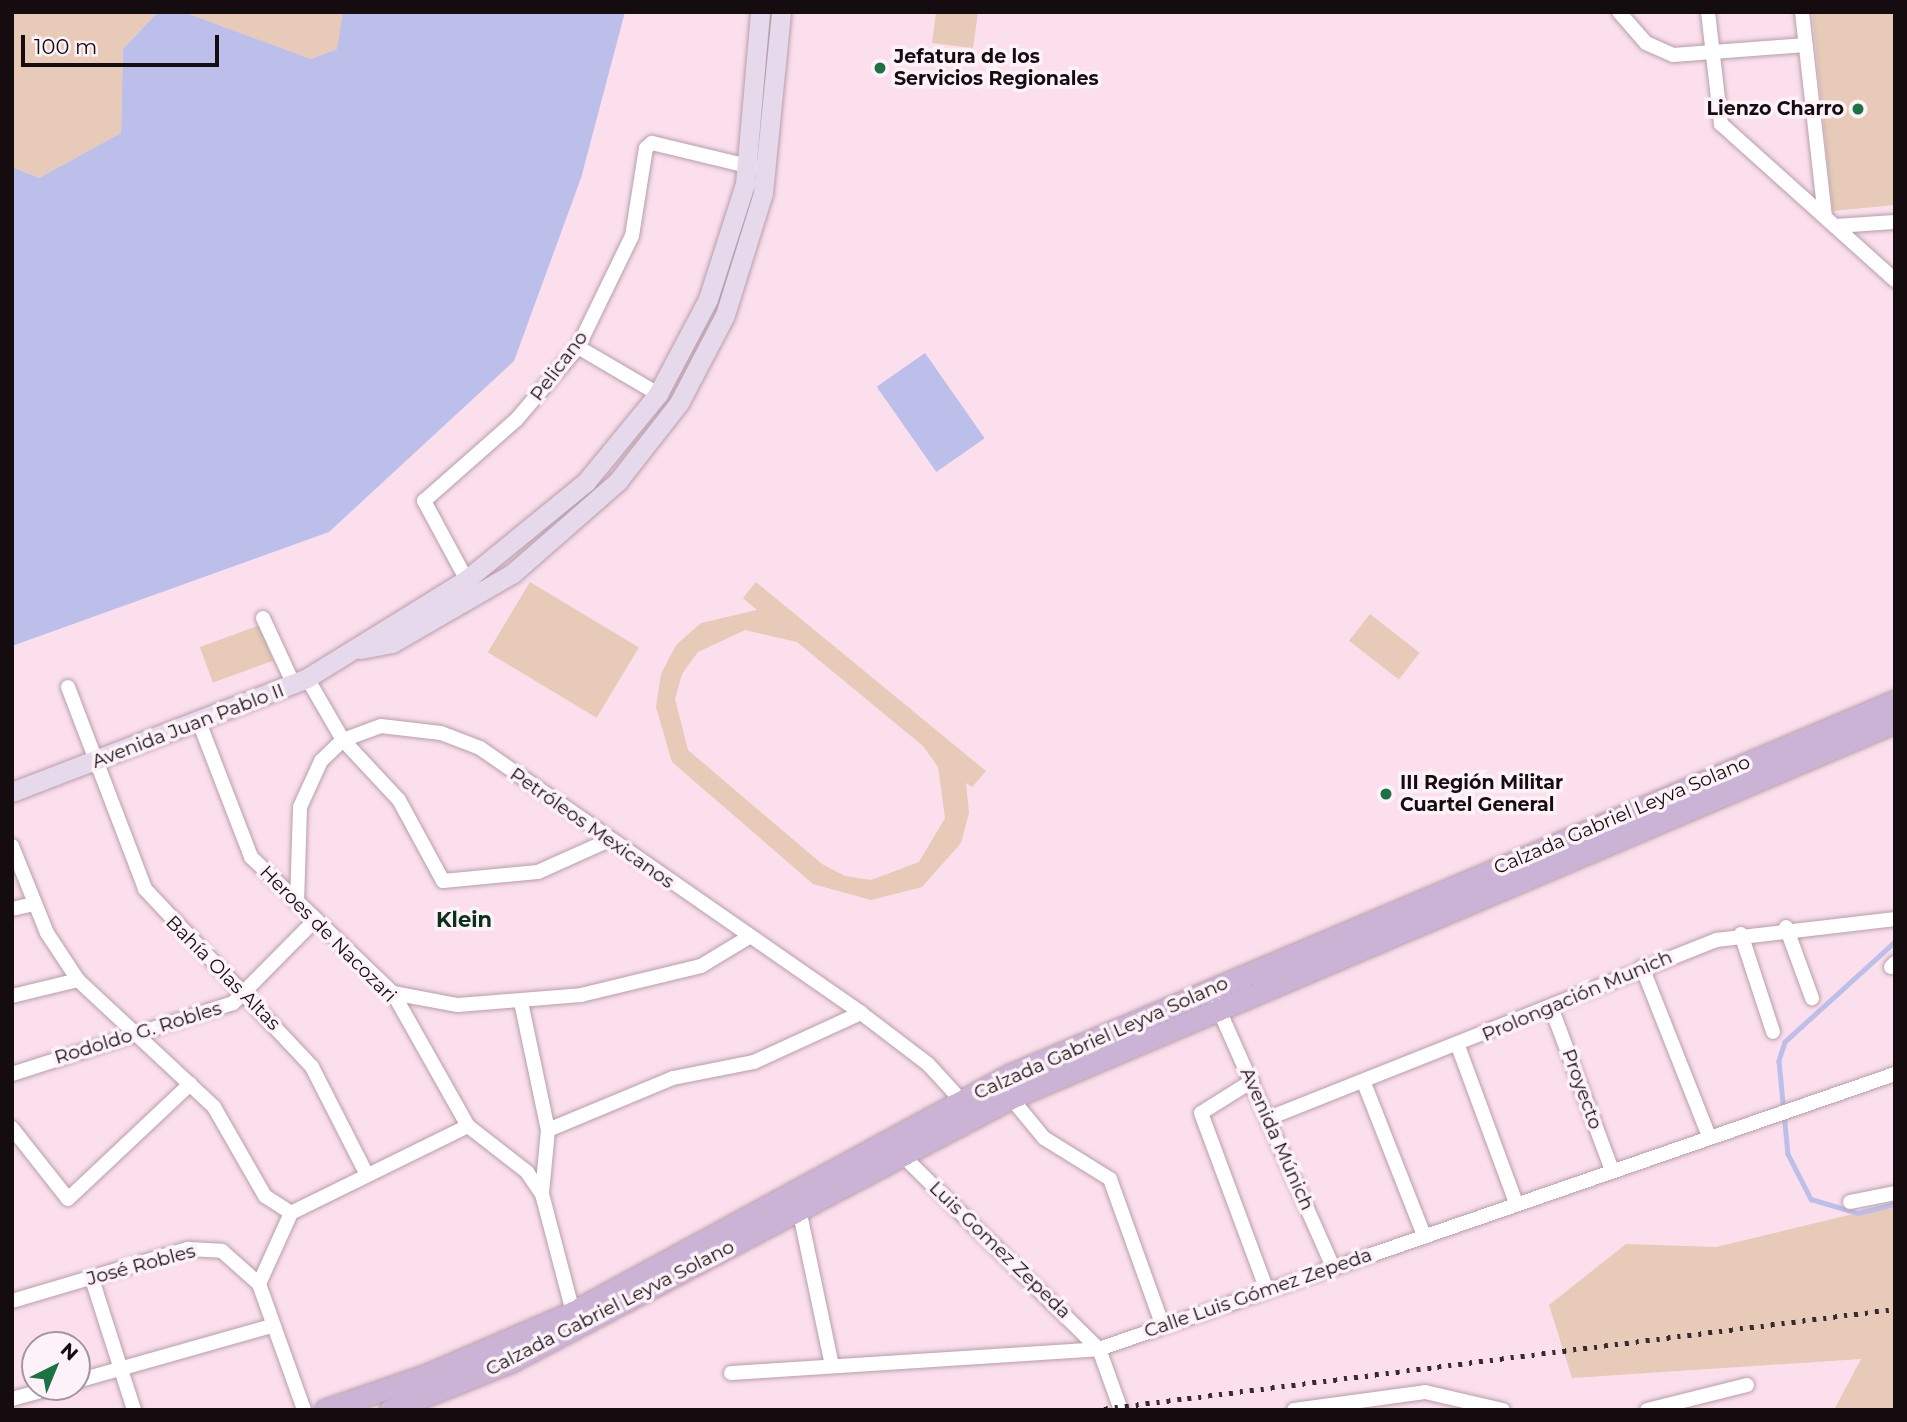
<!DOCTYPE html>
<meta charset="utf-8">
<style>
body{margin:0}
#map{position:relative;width:1907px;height:1422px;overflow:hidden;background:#fbdfec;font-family:Montserrat,sans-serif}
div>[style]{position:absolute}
.green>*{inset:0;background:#e7cab7;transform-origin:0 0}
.water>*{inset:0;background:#bcbfe9;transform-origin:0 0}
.stream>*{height:4.5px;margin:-2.25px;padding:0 2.25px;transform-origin:2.25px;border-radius:2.25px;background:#bcbfe9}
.roads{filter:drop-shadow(0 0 2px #b89eaa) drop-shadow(0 0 2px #b89eaa)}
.minor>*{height:14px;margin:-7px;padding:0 7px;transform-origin:7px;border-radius:7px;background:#fff}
.secondary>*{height:19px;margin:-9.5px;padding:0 9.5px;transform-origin:9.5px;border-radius:9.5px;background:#e5d9eb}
.primary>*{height:21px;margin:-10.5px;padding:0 10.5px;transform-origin:10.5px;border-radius:10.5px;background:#cbb3d6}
.rail>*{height:4.5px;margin-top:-2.25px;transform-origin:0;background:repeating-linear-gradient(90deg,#352a2f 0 3.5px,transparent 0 10.5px)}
.dots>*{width:19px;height:19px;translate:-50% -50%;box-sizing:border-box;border:4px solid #fdf2f7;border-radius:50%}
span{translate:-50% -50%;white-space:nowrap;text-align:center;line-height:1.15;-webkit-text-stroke:7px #fdf2f7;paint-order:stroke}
.poi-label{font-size:19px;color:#150c10;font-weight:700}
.left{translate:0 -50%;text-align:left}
.right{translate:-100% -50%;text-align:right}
.street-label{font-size:19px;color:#150c10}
.neighbourhood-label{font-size:21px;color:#09311b;font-weight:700}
.frame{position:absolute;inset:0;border:14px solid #150c10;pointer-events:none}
.north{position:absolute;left:21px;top:1331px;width:70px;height:70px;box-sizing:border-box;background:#fdf2f7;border:2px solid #a0969b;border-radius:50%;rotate:43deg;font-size:19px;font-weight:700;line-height:28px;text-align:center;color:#150c10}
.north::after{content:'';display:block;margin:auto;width:24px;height:32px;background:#1d7244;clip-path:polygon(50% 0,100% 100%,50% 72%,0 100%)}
.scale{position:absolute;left:21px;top:35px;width:198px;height:32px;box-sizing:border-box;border:4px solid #150c10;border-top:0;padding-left:9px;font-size:21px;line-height:24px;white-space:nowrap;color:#150c10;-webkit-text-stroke:5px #fdf2f7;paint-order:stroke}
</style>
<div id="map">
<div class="green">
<i style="clip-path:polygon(12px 12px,158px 12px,123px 49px,121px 133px,39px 178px,12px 167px)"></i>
<i style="clip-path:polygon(184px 12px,343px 12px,345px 26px,337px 49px,311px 59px)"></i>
<i style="clip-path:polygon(936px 12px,978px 12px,973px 48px,932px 43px)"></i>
<i style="clip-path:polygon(1812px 12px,1895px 12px,1895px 205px,1833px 211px)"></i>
<i style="left:530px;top:582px;width:127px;height:82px;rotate:31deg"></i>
<i style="clip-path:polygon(evenodd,756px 582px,986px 771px,972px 787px,966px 783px,969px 813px,961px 843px,922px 887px,871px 900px,813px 884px,672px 762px,656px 707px,661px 674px,676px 645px,701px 623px,757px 610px,743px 598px,756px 582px,745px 630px,797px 642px,923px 746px,938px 767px,945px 818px,919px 862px,871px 880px,845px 876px,822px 864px,688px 750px,675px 699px,682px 674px,698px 652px,745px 630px)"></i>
<i style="left:1370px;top:614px;width:63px;height:34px;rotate:38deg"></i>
<i style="left:260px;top:625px;width:38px;height:64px;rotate:70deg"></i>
<i style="clip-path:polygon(1895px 1204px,1895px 1410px,1834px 1410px,1861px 1359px,1572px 1378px,1549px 1305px,1626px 1244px,1716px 1247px)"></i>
</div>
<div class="water">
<i style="clip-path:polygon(158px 12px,184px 12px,311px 59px,337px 49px,343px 12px,625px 12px,581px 178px,514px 361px,329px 532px,12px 646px,12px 167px,39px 178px,121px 133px,123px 49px)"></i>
<i style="left:925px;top:353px;width:104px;height:59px;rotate:55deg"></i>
</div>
<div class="stream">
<i style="left:1895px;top:942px;width:149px;rotate:137.7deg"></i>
<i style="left:1785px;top:1042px;width:20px;rotate:108deg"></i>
<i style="left:1779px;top:1061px;width:93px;rotate:84.5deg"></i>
<i style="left:1788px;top:1154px;width:51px;rotate:62.9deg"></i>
<i style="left:1811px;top:1199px;width:49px;rotate:16.6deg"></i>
<i style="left:1858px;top:1213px;width:38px;rotate:-14deg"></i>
</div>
<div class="roads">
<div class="minor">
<i style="left:1619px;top:12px;width:41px;rotate:48.9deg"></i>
<i style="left:1646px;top:43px;width:30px;rotate:24deg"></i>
<i style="left:1673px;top:55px;width:133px;rotate:-4.3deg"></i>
<i style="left:1708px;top:12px;width:113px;rotate:83.4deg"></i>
<i style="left:1721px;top:124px;width:234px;rotate:41.9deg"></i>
<i style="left:1802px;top:12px;width:206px;rotate:83.6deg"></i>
<i style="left:1835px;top:226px;width:60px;rotate:-3.8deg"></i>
<i style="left:578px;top:347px;width:93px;rotate:30.4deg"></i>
<i style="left:470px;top:586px;width:97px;rotate:-118.4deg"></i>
<i style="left:424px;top:501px;width:124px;rotate:-41.4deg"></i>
<i style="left:517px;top:419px;width:94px;rotate:-49.7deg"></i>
<i style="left:578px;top:347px;width:123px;rotate:-64.1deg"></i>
<i style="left:632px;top:236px;width:89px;rotate:-81deg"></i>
<i style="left:646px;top:148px;width:8px;rotate:-40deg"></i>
<i style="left:652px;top:143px;width:107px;rotate:13.5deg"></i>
<i style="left:263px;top:618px;width:74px;rotate:65.2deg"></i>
<i style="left:307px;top:678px;width:72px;rotate:59.9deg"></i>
<i style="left:343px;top:740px;width:82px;rotate:47deg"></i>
<i style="left:399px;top:800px;width:92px;rotate:61.5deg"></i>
<i style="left:443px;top:881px;width:95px;rotate:-5.4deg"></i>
<i style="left:538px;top:872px;width:76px;rotate:-24.2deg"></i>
<i style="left:68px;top:687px;width:216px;rotate:69.1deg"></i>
<i style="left:145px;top:889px;width:244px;rotate:46.8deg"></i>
<i style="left:312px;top:1067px;width:121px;rotate:63deg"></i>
<i style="left:199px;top:722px;width:145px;rotate:68.9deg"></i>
<i style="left:251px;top:857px;width:197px;rotate:43.8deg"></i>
<i style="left:393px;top:993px;width:153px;rotate:60.6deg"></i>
<i style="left:468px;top:1126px;width:75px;rotate:37.9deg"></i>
<i style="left:527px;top:1172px;width:27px;rotate:56deg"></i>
<i style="left:542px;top:1194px;width:122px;rotate:75.3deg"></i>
<i style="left:12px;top:846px;width:94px;rotate:68.1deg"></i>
<i style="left:47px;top:933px;width:56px;rotate:56.6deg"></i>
<i style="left:78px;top:980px;width:186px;rotate:43deg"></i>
<i style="left:214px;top:1107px;width:103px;rotate:60.2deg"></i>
<i style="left:265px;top:1196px;width:31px;rotate:33deg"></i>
<i style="left:291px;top:1213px;width:78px;rotate:114.3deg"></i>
<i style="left:297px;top:903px;width:96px;rotate:-88.2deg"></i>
<i style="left:300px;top:807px;width:51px;rotate:-65.5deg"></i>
<i style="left:321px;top:761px;width:30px;rotate:-44deg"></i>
<i style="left:343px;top:740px;width:40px;rotate:-20.2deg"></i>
<i style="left:381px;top:726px;width:60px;rotate:6.7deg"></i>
<i style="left:441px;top:733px;width:42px;rotate:21deg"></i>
<i style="left:480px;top:748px;width:464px;rotate:34.8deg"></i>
<i style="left:861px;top:1013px;width:84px;rotate:37.3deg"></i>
<i style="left:928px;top:1064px;width:49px;rotate:47.5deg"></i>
<i style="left:12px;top:909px;width:23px;rotate:-13deg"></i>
<i style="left:1786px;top:927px;width:76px;rotate:69.9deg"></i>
<i style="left:1741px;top:934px;width:103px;rotate:71.9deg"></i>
<i style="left:1642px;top:967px;width:182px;rotate:68.4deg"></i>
<i style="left:1891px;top:967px;width:6px;rotate:-45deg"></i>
<i style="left:393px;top:993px;width:66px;rotate:10.5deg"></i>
<i style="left:458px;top:1005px;width:123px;rotate:-4.6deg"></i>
<i style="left:581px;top:995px;width:123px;rotate:-13.6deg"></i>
<i style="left:701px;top:966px;width:56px;rotate:-31.1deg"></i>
<i style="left:12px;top:996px;width:68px;rotate:-13.6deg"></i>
<i style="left:521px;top:1002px;width:131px;rotate:78.1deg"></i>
<i style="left:548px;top:1130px;width:64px;rotate:95.4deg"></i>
<i style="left:1216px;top:1003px;width:289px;rotate:66.1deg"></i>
<i style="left:1551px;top:1007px;width:174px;rotate:69.5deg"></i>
<i style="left:1458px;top:1046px;width:167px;rotate:69.7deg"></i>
<i style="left:12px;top:1074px;width:232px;rotate:-17.8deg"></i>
<i style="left:233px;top:1003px;width:117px;rotate:-45.3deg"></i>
<i style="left:1252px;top:1081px;width:60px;rotate:147.9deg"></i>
<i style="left:1201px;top:1113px;width:189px;rotate:69.6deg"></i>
<i style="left:1364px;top:1083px;width:163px;rotate:68.5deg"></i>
<i style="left:1011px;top:1098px;width:52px;rotate:50.5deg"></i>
<i style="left:1044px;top:1138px;width:78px;rotate:31.8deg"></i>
<i style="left:1110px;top:1179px;width:156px;rotate:70.2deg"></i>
<i style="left:1269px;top:1118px;width:482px;rotate:-21.7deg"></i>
<i style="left:1717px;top:940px;width:179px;rotate:-6.7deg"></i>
<i style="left:12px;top:1128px;width:90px;rotate:51.7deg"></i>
<i style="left:68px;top:1199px;width:168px;rotate:-43.3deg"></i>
<i style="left:548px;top:1130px;width:135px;rotate:-22.6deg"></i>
<i style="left:673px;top:1078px;width:83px;rotate:-11.2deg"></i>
<i style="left:754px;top:1062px;width:118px;rotate:-24.6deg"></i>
<i style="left:900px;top:1153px;width:279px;rotate:44.6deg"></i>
<i style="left:1099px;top:1349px;width:65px;rotate:70.2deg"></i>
<i style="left:1850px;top:1202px;width:46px;rotate:-11.3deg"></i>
<i style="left:799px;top:1209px;width:160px;rotate:78.1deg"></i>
<i style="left:291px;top:1213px;width:197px;rotate:-26.2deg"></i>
<i style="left:92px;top:1279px;width:138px;rotate:72.2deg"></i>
<i style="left:12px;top:1301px;width:184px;rotate:-16.5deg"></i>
<i style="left:188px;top:1249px;width:34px;rotate:3deg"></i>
<i style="left:222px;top:1251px;width:50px;rotate:41.7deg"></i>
<i style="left:259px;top:1284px;width:134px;rotate:70.3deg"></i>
<i style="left:731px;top:1373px;width:369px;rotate:-3.7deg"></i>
<i style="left:1099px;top:1349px;width:842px;rotate:-19.06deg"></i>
<i style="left:77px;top:1381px;width:203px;rotate:-15.8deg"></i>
<i style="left:12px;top:1399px;width:46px;rotate:-15.3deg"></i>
<i style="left:1294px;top:1410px;width:132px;rotate:-7.8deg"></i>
<i style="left:1425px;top:1392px;width:80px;rotate:13deg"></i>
<i style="left:1647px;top:1410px;width:103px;rotate:-14deg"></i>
</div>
<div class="secondary">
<i style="left:361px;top:649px;width:32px;rotate:-11deg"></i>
<i style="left:392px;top:643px;width:140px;rotate:-30deg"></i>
<i style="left:513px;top:573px;width:140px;rotate:-41.2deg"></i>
<i style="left:618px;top:481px;width:99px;rotate:-52deg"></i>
<i style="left:679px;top:403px;width:99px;rotate:-62.4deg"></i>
<i style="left:725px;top:315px;width:128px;rotate:-72.7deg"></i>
<i style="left:763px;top:193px;width:182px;rotate:-84.3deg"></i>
<i style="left:12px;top:792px;width:316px;rotate:-21.1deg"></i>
<i style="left:307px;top:678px;width:188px;rotate:-31.7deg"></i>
<i style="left:467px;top:579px;width:154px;rotate:-39.2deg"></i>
<i style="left:586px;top:482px;width:114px;rotate:-50.7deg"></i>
<i style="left:658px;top:394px;width:107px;rotate:-62.2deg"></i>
<i style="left:708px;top:299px;width:121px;rotate:-72.2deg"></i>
<i style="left:745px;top:184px;width:173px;rotate:-85deg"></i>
</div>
<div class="primary">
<i style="left:325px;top:1410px;width:110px;rotate:-19.1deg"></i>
<i style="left:429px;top:1374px;width:157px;rotate:-23.3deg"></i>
<i style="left:573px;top:1312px;width:499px;rotate:-28.5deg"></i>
<i style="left:1012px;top:1074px;width:959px;rotate:-22.9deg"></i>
<i style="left:390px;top:1410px;width:129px;rotate:-21.8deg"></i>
<i style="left:510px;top:1362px;width:566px;rotate:-27.79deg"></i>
<i style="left:1011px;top:1098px;width:961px;rotate:-23.04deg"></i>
</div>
</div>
<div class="rail">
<i style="left:1094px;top:1410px;width:807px;rotate:-7.19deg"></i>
</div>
<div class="dots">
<i style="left:880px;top:68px;background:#1d7244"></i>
<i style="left:1858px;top:109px;background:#1d7244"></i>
<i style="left:1386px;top:794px;background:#1d7244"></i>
</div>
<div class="poi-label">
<span class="left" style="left:894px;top:68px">Jefatura de los<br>Servicios Regionales</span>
<span class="right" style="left:1844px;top:109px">Lienzo Charro</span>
<span class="left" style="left:1400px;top:794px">III Región Militar<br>Cuartel General</span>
</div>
<div class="street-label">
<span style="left:559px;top:366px;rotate:-53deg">Pelicano</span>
<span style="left:188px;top:726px;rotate:-21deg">Avenida Juan Pablo II</span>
<span style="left:1622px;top:815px;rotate:-23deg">Calzada Gabriel Leyva Solano</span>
<span style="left:592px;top:828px;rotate:35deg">Petróleos Mexicanos</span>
<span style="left:328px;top:934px;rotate:45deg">Heroes de Nacozari</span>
<span style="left:223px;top:973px;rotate:45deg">Bahía Olas Altas</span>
<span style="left:1577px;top:996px;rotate:-23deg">Prolongación Munich</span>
<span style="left:138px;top:1033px;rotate:-17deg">Rodoldo G. Robles</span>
<span style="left:1101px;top:1038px;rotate:-24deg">Calzada Gabriel Leyva Solano</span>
<span style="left:1582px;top:1089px;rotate:70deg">Proyecto</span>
<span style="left:1277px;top:1139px;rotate:66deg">Avenida Múnich</span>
<span style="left:1000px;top:1250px;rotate:44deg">Luis Gomez Zepeda</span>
<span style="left:141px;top:1265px;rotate:-15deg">José Robles</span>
<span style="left:1258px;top:1293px;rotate:-19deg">Calle Luis Gómez Zepeda</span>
<span style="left:610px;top:1308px;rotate:-27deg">Calzada Gabriel Leyva Solano</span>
</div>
<div class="neighbourhood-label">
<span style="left:464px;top:920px">Klein</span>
</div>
<div class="frame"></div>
<div class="north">N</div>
<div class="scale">100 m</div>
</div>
